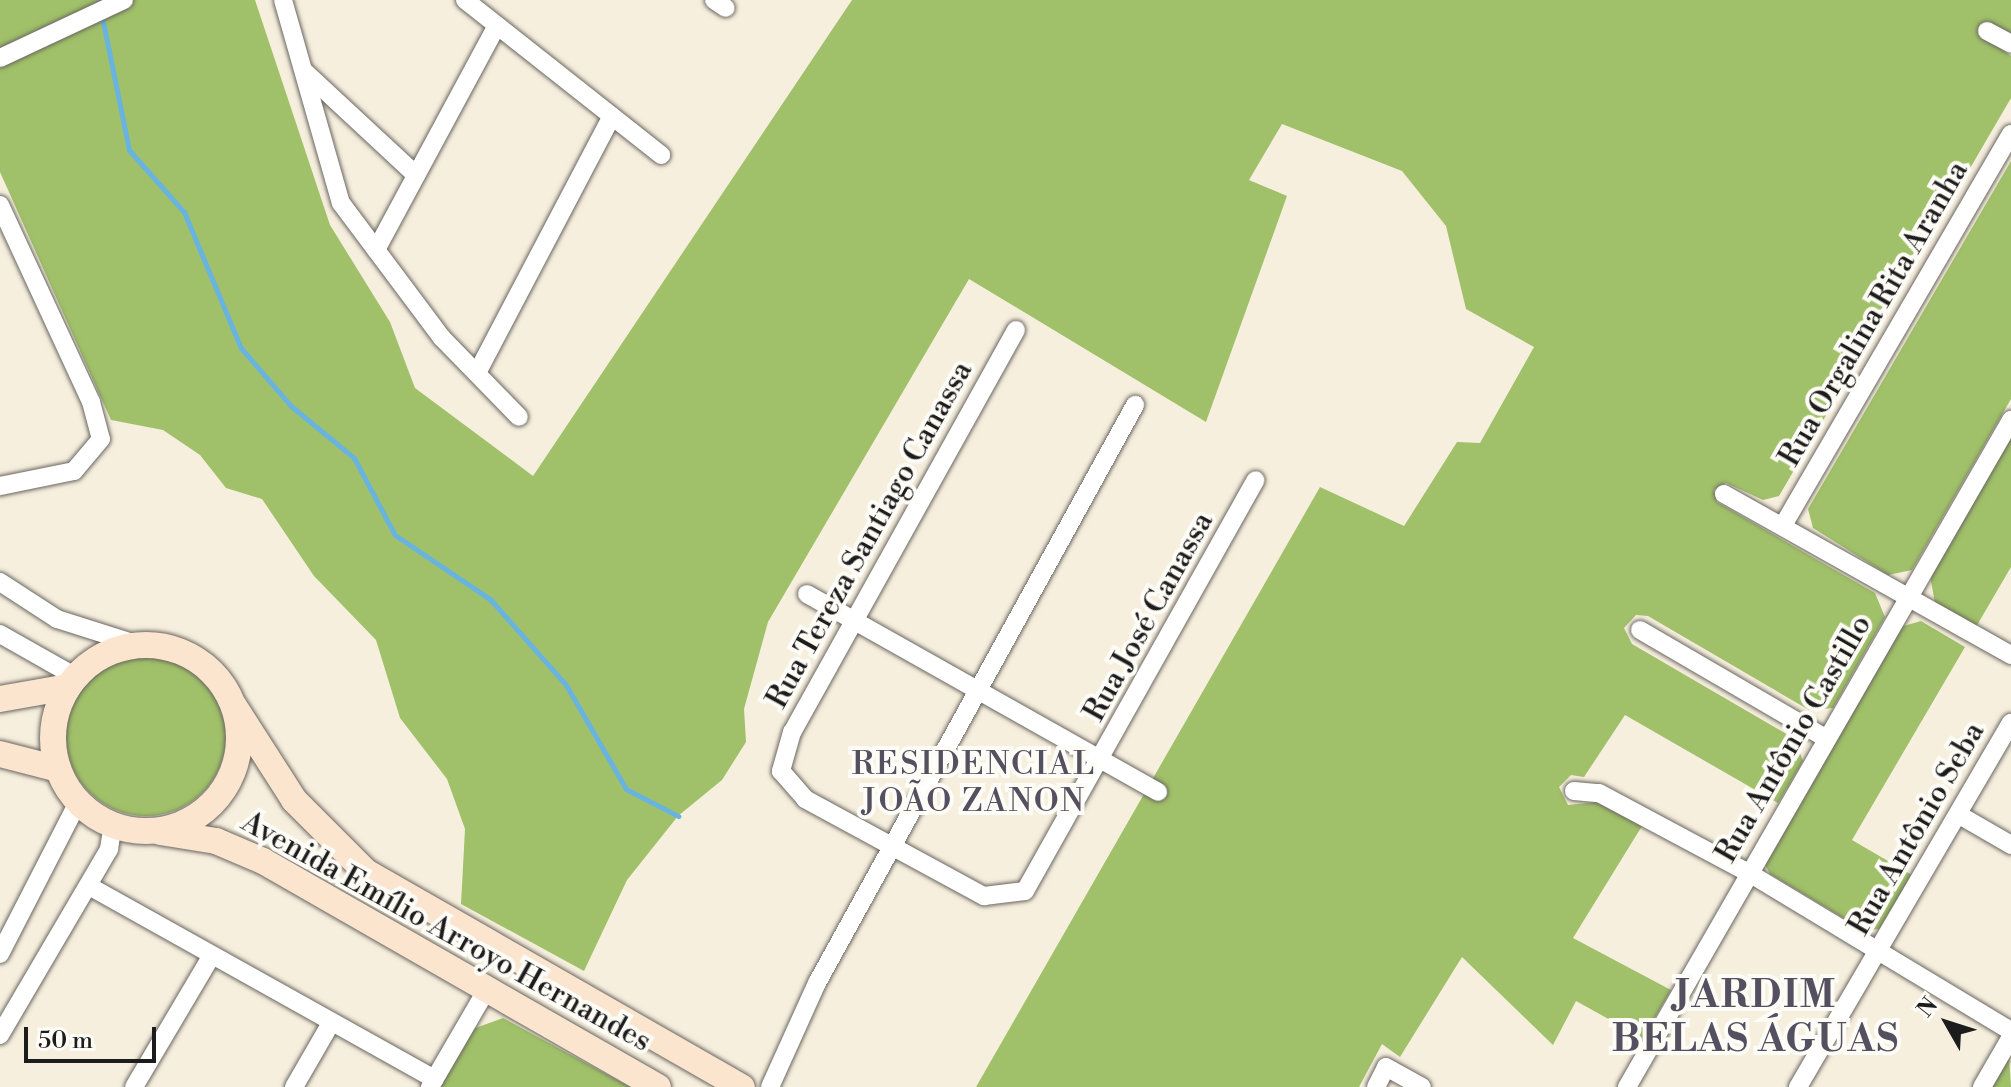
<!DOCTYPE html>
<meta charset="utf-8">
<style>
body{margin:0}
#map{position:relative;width:2011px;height:1087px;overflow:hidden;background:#f7efde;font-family:"Libre Bodoni",serif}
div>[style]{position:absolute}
.green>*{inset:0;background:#a0c169}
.round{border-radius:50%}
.stream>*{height:5px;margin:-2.5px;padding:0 2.5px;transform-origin:2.5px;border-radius:2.5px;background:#69b3e1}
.roads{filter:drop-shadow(0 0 2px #696660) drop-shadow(0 0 2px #696660)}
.minor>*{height:18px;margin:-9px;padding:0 9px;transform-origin:9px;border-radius:9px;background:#fff}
.secondary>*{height:26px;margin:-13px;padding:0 13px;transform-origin:13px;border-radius:13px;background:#fbe5cf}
.secondary>.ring{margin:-13px;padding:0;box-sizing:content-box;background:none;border:26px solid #fbe5cf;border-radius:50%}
span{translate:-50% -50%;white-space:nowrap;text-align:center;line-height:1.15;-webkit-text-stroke:8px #fdfcf7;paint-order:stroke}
.street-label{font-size:30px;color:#1c1c1c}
.neighbourhood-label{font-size:32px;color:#54505f;letter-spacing:2px}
.district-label{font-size:38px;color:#54505f;font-weight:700;letter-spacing:2px}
.north{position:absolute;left:1907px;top:983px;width:80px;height:80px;-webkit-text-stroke:6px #fdfcf7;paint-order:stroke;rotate:309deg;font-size:22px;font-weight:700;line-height:32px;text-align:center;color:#1c1c1c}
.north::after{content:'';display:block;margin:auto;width:28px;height:36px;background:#1c1c1c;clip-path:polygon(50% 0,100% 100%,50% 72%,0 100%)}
.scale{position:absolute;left:24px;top:1027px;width:132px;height:36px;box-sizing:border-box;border:4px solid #1c1c1c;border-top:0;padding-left:10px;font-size:24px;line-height:28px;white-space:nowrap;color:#1c1c1c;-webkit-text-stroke:6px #fdfcf7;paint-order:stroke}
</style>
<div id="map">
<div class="green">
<i style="clip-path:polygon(0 0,255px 0,330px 225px,390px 322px,415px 388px,533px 476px,852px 0,2011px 0,2011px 34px,1987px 22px,1978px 31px,2011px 56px,2011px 98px,1779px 496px,1763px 500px,1726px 483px,1714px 490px,1717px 502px,1875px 593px,1885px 617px,1833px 708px,1809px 710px,1648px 616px,1636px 615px,1624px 628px,1632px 644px,1795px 739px,1803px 761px,1778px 803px,1625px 715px,1584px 777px,1571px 775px,1559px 787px,1568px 805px,1598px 802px,1642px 826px,1573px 938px,1671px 990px,1643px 1038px,1576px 1001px,1553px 1045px,1462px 957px,1400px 1057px,1382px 1044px,1359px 1087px,976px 1087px,1320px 487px,1404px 526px,1457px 442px,1480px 443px,1534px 347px,1466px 309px,1446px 226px,1402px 171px,1282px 124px,1249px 180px,1287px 196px,1206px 422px,969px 279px,768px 622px,744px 709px,746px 742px,722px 780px,678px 816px,627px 880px,584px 971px,461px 904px,465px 829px,447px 779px,400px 718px,376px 640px,314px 576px,262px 499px,226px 488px,200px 455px,163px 430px,111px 420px,0 172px)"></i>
<i style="clip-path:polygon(2011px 161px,2011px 399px,1912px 570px,1888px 575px,1813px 528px,1808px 509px)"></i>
<i style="clip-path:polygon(2011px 436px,2011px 567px,1976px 627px,1935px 603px,1930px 576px)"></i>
<i style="clip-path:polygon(1921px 621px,1965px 647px,1852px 840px,1912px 875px,1879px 929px,1865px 931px,1770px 874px,1764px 863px,1900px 627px)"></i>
<i class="round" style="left:66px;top:656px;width:160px;height:160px"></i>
<i style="clip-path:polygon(503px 1018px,630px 1087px,438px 1087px,470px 1030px)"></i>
<i style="clip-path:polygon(2009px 1056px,2011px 1087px,1991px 1087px)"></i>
</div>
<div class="stream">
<i style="left:100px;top:1px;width:1px;rotate:-45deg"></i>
<i style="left:102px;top:17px;width:136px;rotate:78.5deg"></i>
<i style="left:129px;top:150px;width:83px;rotate:48.4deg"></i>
<i style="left:184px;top:212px;width:147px;rotate:67.3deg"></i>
<i style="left:241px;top:348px;width:77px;rotate:49.2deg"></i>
<i style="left:291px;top:406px;width:82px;rotate:39.5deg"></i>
<i style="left:354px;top:458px;width:87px;rotate:62deg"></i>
<i style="left:395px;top:535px;width:115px;rotate:34deg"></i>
<i style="left:490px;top:599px;width:115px;rotate:48.5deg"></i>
<i style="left:566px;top:685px;width:120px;rotate:60deg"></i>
<i style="left:626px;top:789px;width:59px;rotate:27.4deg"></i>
</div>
<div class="roads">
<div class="minor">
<i style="left:283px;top:0;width:211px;rotate:74.1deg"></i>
<i style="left:341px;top:203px;width:169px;rotate:53.2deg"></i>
<i style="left:442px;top:338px;width:110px;rotate:45.7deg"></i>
<i style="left:465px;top:0;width:250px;rotate:38.3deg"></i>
<i style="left:714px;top:0;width:14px;rotate:34deg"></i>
<i style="left:1987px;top:31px;width:27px;rotate:28deg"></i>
<i style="left:0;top:58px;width:137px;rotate:-25.1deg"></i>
<i style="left:304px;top:71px;width:153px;rotate:42.9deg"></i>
<i style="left:0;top:205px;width:217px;rotate:65.2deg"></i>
<i style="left:91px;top:402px;width:38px;rotate:75deg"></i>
<i style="left:101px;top:439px;width:42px;rotate:130.2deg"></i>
<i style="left:74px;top:471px;width:76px;rotate:168.5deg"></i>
<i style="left:376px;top:250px;width:255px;rotate:-61.7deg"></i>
<i style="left:1016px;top:330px;width:460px;rotate:119.1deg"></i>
<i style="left:792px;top:732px;width:41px;rotate:105.8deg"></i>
<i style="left:781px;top:771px;width:37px;rotate:49deg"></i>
<i style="left:805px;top:799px;width:204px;rotate:28.5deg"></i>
<i style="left:984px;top:896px;width:41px;rotate:-7deg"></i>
<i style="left:1025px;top:891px;width:471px;rotate:-60.7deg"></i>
<i style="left:477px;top:373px;width:290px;rotate:-62.3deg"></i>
<i style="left:1724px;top:494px;width:329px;rotate:29.3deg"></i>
<i style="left:1785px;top:522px;width:449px;rotate:-59.8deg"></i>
<i style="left:0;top:582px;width:68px;rotate:33deg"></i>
<i style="left:57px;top:619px;width:86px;rotate:17.6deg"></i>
<i style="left:807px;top:594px;width:403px;rotate:29.4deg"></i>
<i style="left:1640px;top:630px;width:216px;rotate:30.2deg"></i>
<i style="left:0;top:634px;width:87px;rotate:29.5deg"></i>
<i style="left:1574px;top:791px;width:25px;rotate:5deg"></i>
<i style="left:1599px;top:793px;width:170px;rotate:28.1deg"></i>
<i style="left:1749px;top:873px;width:306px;rotate:31.1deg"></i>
<i style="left:1961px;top:816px;width:58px;rotate:30.1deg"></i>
<i style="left:89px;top:886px;width:396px;rotate:29.2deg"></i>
<i style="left:0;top:954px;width:171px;rotate:-62.8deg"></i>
<i style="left:0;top:1035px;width:216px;rotate:-59.6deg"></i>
<i style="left:109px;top:849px;width:24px;rotate:-81deg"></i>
<i style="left:134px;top:1087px;width:151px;rotate:-59.4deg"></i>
<i style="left:294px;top:1087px;width:74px;rotate:-60deg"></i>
<i style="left:430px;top:1087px;width:113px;rotate:-59.8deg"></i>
<i style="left:770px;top:1087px;width:114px;rotate:-65.7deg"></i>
<i style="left:817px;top:983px;width:660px;rotate:-61.18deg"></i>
<i style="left:1376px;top:1087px;width:22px;rotate:-63deg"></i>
<i style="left:1386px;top:1067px;width:41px;rotate:29.1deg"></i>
<i style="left:1627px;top:1087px;width:770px;rotate:-60.07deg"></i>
<i style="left:1798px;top:1087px;width:422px;rotate:-59.7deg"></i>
<i style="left:1982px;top:1087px;width:58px;rotate:-59.9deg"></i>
</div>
<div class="secondary">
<i class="ring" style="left:53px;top:645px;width:160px;height:160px"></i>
<i style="left:0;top:699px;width:69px;rotate:-10deg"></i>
<i style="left:234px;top:706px;width:112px;rotate:57.4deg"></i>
<i style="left:294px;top:800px;width:102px;rotate:45deg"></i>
<i style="left:366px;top:872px;width:433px;rotate:29.8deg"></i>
<i style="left:0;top:754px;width:60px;rotate:14.5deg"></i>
<i style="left:160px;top:832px;width:57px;rotate:9.1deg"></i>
<i style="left:216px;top:841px;width:51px;rotate:23.1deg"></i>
<i style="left:263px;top:861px;width:455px;rotate:29.8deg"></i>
</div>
</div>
<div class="street-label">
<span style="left:1874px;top:314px;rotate:-60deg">Rua Orgalina Rita Aranha</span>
<span style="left:870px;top:535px;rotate:-61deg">Rua Tereza Santiago Canassa</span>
<span style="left:1149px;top:617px;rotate:-61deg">Rua José Canassa</span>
<span style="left:1794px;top:739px;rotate:-60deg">Rua Antônio Castillo</span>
<span style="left:1917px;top:829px;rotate:-60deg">Rua Antônio Seba</span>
<span style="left:446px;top:932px;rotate:29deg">Avenida Emílio Arroyo Hernandes</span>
</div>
<div class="neighbourhood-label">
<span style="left:974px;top:783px">RESIDENCIAL<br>JOÃO ZANON</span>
</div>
<div class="district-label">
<span style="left:1756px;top:1018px">JARDIM<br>BELAS ÁGUAS</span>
</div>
<div class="north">N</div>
<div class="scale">50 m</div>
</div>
